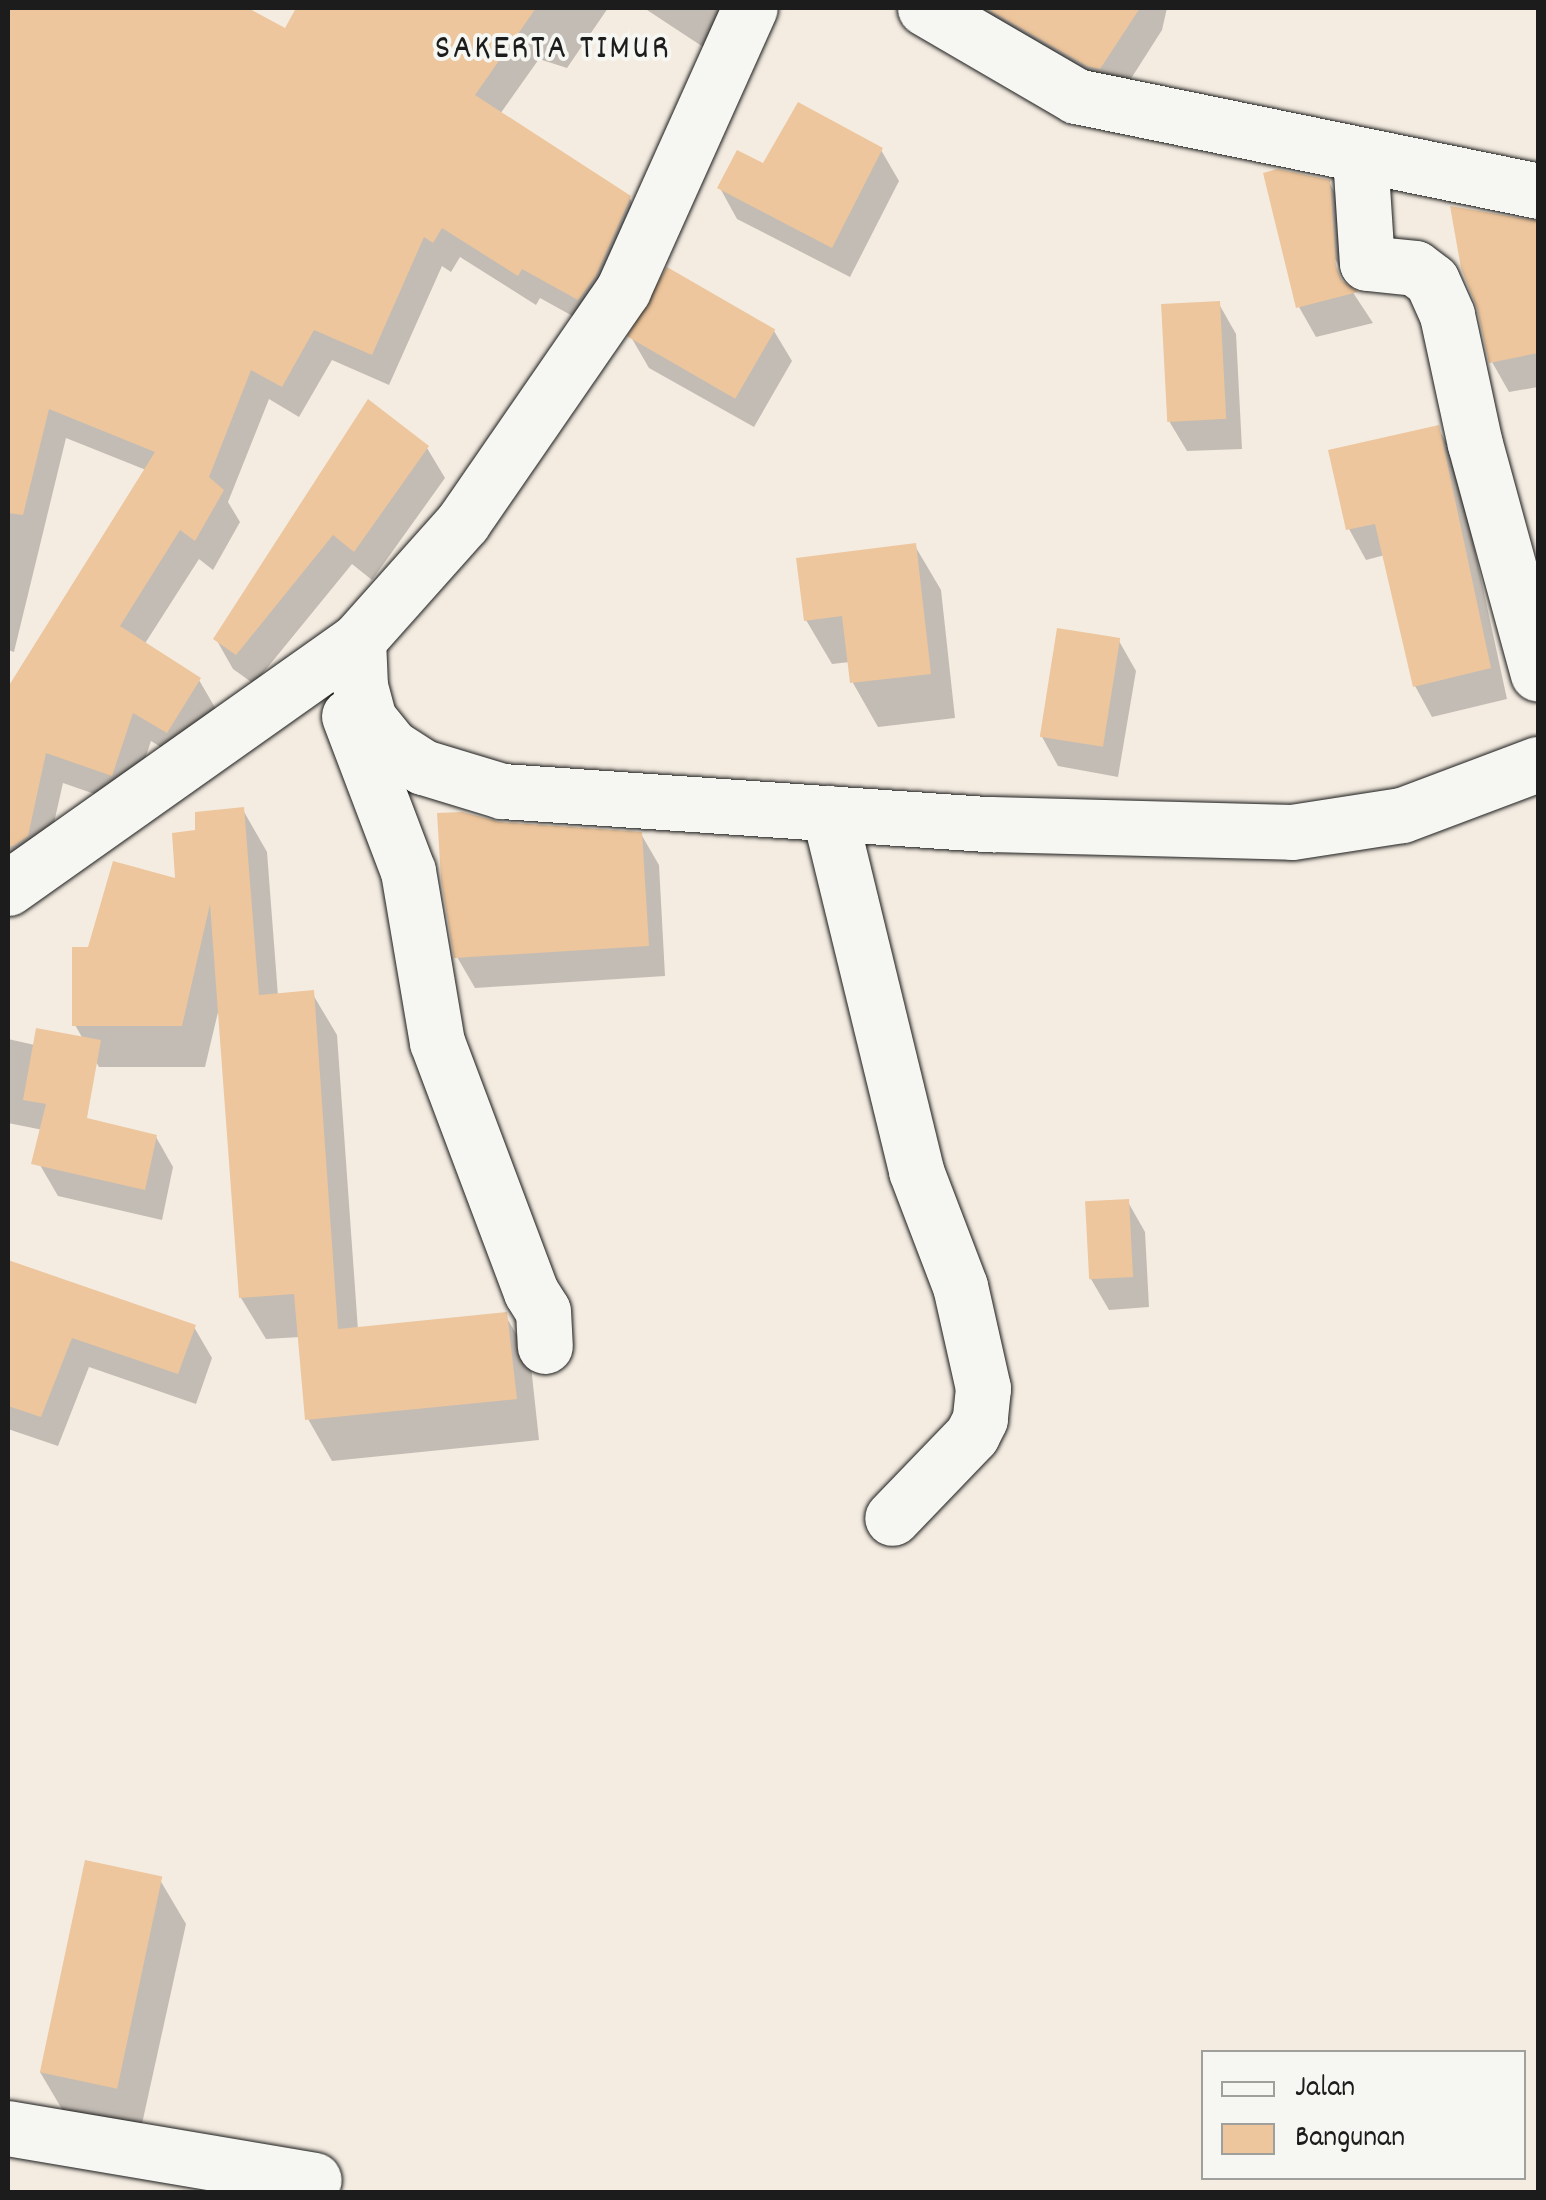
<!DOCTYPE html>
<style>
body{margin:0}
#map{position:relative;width:1546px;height:2200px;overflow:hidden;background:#f4ece1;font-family:Dekko,sans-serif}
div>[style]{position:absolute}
.shadow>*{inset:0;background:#0003}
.building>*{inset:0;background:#edc69d;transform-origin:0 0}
.roads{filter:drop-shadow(0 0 2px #1c1c1c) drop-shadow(0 0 2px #1c1c1c)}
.minor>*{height:55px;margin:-27.5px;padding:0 27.5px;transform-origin:27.5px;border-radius:27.5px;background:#f6f6f2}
span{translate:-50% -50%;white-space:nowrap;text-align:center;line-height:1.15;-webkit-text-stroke:8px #f6f6f2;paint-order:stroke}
.quarter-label{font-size:35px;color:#1c1c1c;letter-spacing:2.5px}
.frame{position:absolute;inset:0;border:10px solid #1c1c1c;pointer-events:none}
.legend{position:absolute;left:1201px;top:2050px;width:325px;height:130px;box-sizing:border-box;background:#f6f6f2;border:2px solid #9f9f9c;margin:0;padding:12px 18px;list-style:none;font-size:30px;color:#1c1c1c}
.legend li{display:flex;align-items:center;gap:20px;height:50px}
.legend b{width:50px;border:2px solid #9f9f9c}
</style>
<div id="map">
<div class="shadow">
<i style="clip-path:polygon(8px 8px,151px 8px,217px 33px,230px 8px,243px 8px,286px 31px,299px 8px,356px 8px,370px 16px,375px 8px,608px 8px,567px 68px,539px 59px,500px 114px,629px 197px,647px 228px,596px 329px,540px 298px,536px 305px,460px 257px,451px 272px,442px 266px,389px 385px,332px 360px,299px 417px,269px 399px,228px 502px,240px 522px,213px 570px,199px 559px,144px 645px,199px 680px,217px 711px,185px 762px,151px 741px,129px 806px,63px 783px,44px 867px,8px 874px,8px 692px,146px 470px,66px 438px,14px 652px,8px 650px)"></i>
<i style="clip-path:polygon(644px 8px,760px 8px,729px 64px)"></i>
<i style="clip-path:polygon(947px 8px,1167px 8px,1162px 30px,1118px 99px)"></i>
<i style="clip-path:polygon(881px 150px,899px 181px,850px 277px,737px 219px,720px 188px,764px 167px)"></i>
<i style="clip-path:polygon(evenodd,1329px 182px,1346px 213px,1352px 291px,1373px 323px,1316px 337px,1299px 307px,1329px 182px,1332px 254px,1351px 286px,1345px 286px,1328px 256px,1332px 254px)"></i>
<i style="clip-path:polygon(1533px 224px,1538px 224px,1538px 387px,1509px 392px,1492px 362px)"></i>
<i style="clip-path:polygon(1219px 304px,1236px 334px,1242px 449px,1187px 451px,1169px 421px)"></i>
<i style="clip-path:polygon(774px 331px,792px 361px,754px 427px,649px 368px,631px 337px)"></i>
<i style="clip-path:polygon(1438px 428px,1455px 458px,1507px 699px,1432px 717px,1415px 686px,1385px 555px,1366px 560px,1349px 529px)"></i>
<i style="clip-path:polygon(427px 448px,445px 478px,372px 580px,352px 564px,254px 684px,233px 669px,216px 639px)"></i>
<i style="clip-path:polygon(915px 546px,941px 590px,955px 718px,878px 727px,853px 683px,850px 662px,832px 664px,806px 620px)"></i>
<i style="clip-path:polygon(1119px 641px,1136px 671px,1118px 777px,1058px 766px,1041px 735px)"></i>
<i style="clip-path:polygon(243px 810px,267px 852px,278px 996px,312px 993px,337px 1035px,358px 1330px,505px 1315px,530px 1357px,539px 1440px,332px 1461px,308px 1419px,300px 1337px,266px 1339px,241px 1298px,219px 1008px,205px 1067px,99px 1067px,75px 1025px,90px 949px,178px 881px,198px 832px)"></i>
<i style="clip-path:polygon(499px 825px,641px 834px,659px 865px,665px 976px,475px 988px,457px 957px)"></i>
<i style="clip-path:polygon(8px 1039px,57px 1050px,43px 1130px,8px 1123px)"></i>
<i style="clip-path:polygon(156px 1137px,173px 1167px,162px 1220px,58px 1196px,40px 1165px)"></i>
<i style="clip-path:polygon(1128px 1202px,1145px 1232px,1149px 1307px,1109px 1310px,1091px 1279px)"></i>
<i style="clip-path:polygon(10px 1263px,194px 1327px,212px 1358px,196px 1404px,89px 1367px,58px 1446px,8px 1429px)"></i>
<i style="clip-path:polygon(160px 1880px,186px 1924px,140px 2133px,66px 2116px,40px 2072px)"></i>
</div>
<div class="building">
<i style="clip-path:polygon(8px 8px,248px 8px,285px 28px,296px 8px,536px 8px,475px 95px,631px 196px,596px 275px,578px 300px,522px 269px,518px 276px,442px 228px,433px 243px,424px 237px,372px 355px,314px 330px,282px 387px,251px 370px,209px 477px,224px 490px,195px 541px,180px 530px,120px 626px,201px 678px,167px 733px,133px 713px,112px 776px,46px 753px,28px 836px,13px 846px,8px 846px,8px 687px,155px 452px,49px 409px,23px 515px,8px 513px)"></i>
<i style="clip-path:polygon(986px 8px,1140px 8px,1100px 69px,1087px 66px)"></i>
<i style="clip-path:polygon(798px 102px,883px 148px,832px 248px,717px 188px,737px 150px,763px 163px)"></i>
<i style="clip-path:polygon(1277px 169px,1330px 180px,1336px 266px,1341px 280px,1358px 292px,1296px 308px,1263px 173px)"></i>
<i style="clip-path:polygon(1450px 206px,1538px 221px,1538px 353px,1489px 363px,1477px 308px,1461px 268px)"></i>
<i style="left:667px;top:267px;width:125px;height:80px;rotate:30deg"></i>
<i style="left:1220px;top:301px;width:118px;height:59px;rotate:87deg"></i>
<i style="clip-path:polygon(368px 399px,429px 446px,354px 552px,333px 535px,236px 655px,213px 639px)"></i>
<i style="clip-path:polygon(1439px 425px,1491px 668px,1413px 687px,1375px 524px,1346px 530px,1328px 450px)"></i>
<i style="clip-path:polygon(916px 543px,931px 674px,850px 683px,842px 616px,804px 621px,796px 558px)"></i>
<i style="left:1057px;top:628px;width:64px;height:110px;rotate:9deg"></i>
<i style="clip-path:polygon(244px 807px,259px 995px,314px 990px,338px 1329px,507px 1312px,517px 1399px,305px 1420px,294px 1294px,239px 1298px,210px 904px,182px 1026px,72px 1026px,72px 947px,88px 947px,113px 861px,175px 878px,172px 833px,195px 830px,195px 812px)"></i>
<i style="clip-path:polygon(462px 812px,500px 822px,642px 832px,649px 946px,454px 958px,441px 879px,437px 813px)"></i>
<i style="clip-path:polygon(36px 1028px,101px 1040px,87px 1118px,157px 1135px,145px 1190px,31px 1164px,46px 1104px,23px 1100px)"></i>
<i style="left:1129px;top:1199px;width:78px;height:44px;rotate:87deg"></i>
<i style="clip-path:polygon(8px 1260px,196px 1325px,178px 1374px,72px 1338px,41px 1417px,8px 1406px)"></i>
<i style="left:85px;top:1860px;width:79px;height:217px;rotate:12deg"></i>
</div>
<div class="roads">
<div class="minor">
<i style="left:925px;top:8px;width:175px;rotate:30.2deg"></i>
<i style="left:1076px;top:96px;width:472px;rotate:11.6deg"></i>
<i style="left:1360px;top:156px;width:107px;rotate:86.3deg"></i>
<i style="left:1367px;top:263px;width:48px;rotate:5.9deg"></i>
<i style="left:1415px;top:268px;width:21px;rotate:37deg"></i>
<i style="left:1432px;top:281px;width:37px;rotate:66deg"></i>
<i style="left:1447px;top:315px;width:132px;rotate:77.8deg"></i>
<i style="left:1475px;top:444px;width:238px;rotate:74.7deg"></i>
<i style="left:358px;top:640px;width:46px;rotate:87.5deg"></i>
<i style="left:360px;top:686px;width:34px;rotate:75deg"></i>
<i style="left:369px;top:719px;width:36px;rotate:51deg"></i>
<i style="left:392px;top:747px;width:37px;rotate:33deg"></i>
<i style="left:423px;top:767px;width:83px;rotate:16.9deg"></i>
<i style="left:502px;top:791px;width:490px;rotate:3.9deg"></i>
<i style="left:991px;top:824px;width:301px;rotate:1.5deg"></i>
<i style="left:1292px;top:832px;width:111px;rotate:-8.8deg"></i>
<i style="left:1402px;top:815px;width:145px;rotate:-20.6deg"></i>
<i style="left:349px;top:716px;width:166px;rotate:69.2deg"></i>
<i style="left:408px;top:871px;width:173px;rotate:80.4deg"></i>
<i style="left:437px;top:1042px;width:267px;rotate:69.4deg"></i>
<i style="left:531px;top:1292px;width:22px;rotate:58deg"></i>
<i style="left:543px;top:1311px;width:35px;rotate:87deg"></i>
<i style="left:829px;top:813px;width:368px;rotate:76.3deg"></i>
<i style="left:916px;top:1171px;width:123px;rotate:69.1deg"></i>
<i style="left:960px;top:1286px;width:105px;rotate:77.3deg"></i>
<i style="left:983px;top:1388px;width:31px;rotate:96deg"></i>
<i style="left:980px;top:1419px;width:18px;rotate:117deg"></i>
<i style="left:972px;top:1435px;width:115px;rotate:133.9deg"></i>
<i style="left:8px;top:888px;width:429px;rotate:-35.3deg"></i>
<i style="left:358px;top:640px;width:158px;rotate:-48.3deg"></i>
<i style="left:463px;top:522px;width:282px;rotate:-55.4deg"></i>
<i style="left:623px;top:290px;width:309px;rotate:-65.8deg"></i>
<i style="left:8px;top:2128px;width:310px;rotate:9.6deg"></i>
</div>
</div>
<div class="quarter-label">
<span style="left:553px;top:50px">SAKERTA TIMUR</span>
</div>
<div class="frame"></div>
<ul class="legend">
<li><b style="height:12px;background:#f6f6f2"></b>Jalan</li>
<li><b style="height:28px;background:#edc69d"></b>Bangunan</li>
</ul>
</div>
